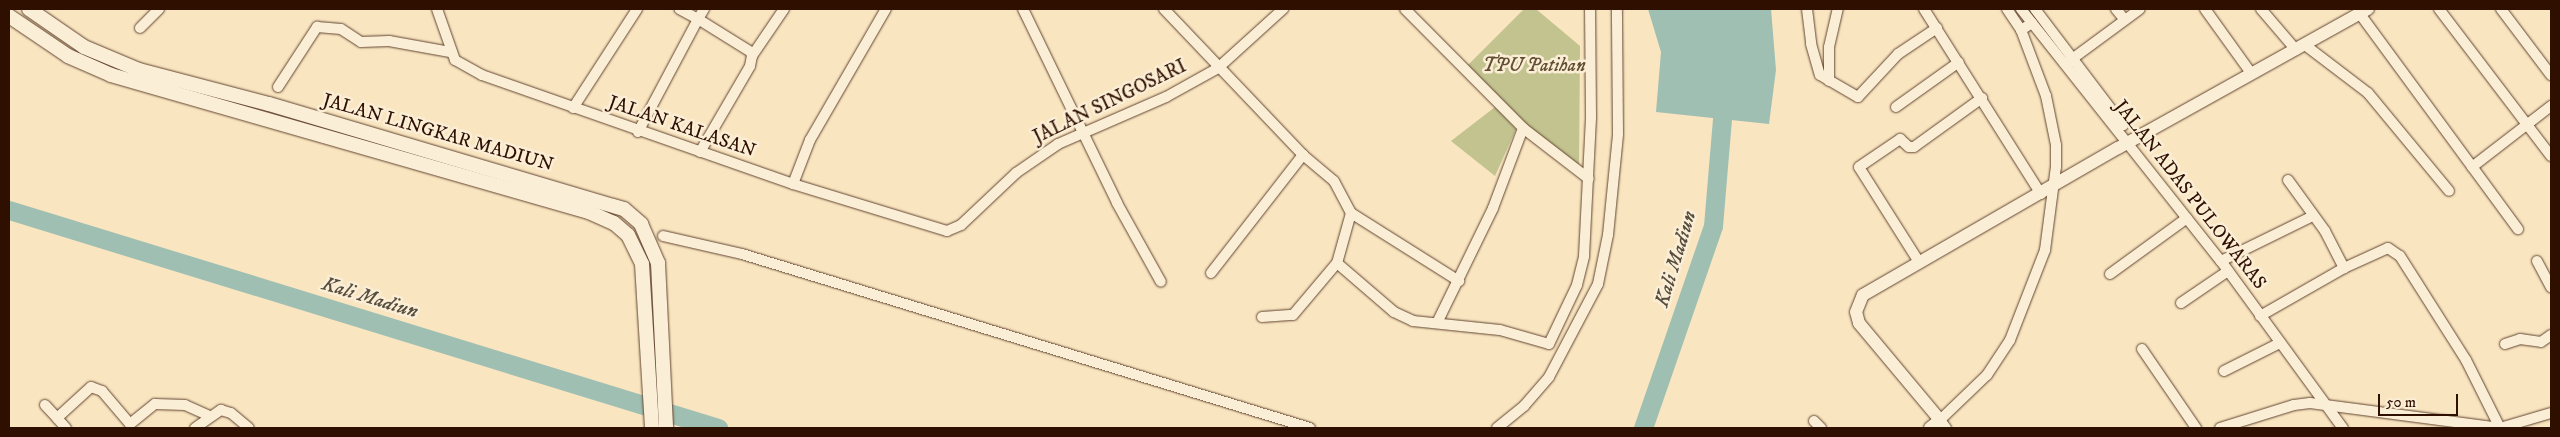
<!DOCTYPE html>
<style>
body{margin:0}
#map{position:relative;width:2560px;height:437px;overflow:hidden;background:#f9e5c0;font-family:"IM FELL DW Pica",serif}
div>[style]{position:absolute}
.green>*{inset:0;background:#c2c38f}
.water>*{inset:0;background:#9ebfb2}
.river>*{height:19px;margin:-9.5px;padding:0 9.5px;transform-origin:9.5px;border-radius:9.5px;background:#9ebfb2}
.roads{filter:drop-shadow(0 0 1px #624430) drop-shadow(0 0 1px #624430)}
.minor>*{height:10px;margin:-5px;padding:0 5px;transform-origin:5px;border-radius:5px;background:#fbeed6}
.tertiary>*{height:12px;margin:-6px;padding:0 6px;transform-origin:6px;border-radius:6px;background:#fbeed6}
.secondary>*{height:14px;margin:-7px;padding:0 7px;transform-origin:7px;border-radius:7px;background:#fbeed6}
span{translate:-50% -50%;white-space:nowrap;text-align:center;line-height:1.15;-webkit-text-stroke:5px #fbeed6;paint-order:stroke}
.park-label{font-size:19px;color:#624e32;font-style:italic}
.street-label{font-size:19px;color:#2f0f00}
.water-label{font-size:20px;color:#564d3e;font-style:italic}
.frame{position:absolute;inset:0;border:10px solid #2f0f00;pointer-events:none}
.scale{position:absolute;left:2378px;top:394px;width:80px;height:22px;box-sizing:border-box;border:2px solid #2f0f00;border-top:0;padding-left:6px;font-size:15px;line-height:18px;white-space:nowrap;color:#2f0f00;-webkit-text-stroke:4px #fbeed6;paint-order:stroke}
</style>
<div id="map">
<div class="green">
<i style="clip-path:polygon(1524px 9px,1536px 9px,1580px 46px,1579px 168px,1538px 138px,1468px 65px)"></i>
<i style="clip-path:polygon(1495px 107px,1516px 129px,1495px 176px,1451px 141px)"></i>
</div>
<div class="water">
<i style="clip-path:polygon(1648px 9px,1771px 9px,1776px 70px,1769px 124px,1656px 112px,1661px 52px)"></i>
</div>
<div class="river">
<i style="left:9px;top:210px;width:742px;rotate:17.09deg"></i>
<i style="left:1643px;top:428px;width:214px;rotate:-70.9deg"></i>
<i style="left:1713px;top:226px;width:131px;rotate:-85.2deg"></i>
</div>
<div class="roads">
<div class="minor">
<i style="left:437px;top:9px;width:54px;rotate:70.6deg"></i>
<i style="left:455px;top:60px;width:31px;rotate:29deg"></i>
<i style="left:482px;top:75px;width:330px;rotate:19.3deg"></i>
<i style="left:793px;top:184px;width:161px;rotate:17deg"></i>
<i style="left:947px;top:231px;width:15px;rotate:-23deg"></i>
<i style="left:961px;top:225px;width:76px;rotate:-43.4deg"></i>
<i style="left:1016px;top:173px;width:51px;rotate:-34.6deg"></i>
<i style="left:1058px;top:144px;width:118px;rotate:-23.5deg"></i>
<i style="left:1166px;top:97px;width:60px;rotate:-29.1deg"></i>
<i style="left:1218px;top:68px;width:88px;rotate:-42.2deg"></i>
<i style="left:1023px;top:9px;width:216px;rotate:64.1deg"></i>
<i style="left:1117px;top:203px;width:90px;rotate:60.9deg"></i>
<i style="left:1164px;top:9px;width:202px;rotate:46.4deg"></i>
<i style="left:1303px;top:155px;width:40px;rotate:40deg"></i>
<i style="left:1334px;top:181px;width:36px;rotate:62deg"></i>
<i style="left:1405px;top:9px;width:168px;rotate:45.2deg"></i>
<i style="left:1523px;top:128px;width:83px;rotate:37.7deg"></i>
<i style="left:1807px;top:9px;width:35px;rotate:83deg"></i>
<i style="left:1811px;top:44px;width:32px;rotate:74deg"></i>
<i style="left:1820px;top:75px;width:44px;rotate:30.1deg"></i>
<i style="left:1858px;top:97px;width:59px;rotate:-47.1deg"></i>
<i style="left:1898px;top:54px;width:47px;rotate:-33.7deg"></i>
<i style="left:1924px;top:9px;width:219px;rotate:57.7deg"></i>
<i style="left:2007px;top:9px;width:25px;rotate:56deg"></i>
<i style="left:2021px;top:9px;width:322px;rotate:51.6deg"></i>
<i style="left:2221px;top:261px;width:207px;rotate:53.9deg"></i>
<i style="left:2035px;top:9px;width:146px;rotate:52.8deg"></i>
<i style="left:2116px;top:9px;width:13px;rotate:51deg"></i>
<i style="left:2205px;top:9px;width:79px;rotate:54.3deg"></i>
<i style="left:2261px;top:9px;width:54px;rotate:49.5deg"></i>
<i style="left:2439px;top:9px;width:185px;rotate:52.7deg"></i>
<i style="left:2501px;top:9px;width:83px;rotate:52.9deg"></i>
<i style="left:2360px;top:14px;width:267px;rotate:53.7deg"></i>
<i style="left:140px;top:28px;width:27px;rotate:-45deg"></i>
<i style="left:2305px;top:45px;width:79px;rotate:37.3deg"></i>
<i style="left:2368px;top:93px;width:127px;rotate:50.4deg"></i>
<i style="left:752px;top:56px;width:57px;rotate:-55.8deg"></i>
<i style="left:2068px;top:62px;width:89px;rotate:-36.4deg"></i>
<i style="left:1829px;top:81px;width:34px;rotate:-90deg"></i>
<i style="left:1829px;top:47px;width:39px;rotate:-77deg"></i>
<i style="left:278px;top:87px;width:72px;rotate:-57deg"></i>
<i style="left:317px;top:27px;width:24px;rotate:5deg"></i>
<i style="left:341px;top:29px;width:24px;rotate:33deg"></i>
<i style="left:361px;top:42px;width:28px;rotate:-2deg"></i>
<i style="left:389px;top:41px;width:62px;rotate:10.2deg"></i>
<i style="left:1896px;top:107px;width:77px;rotate:-35.5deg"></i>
<i style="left:573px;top:108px;width:118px;rotate:-57.1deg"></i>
<i style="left:638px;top:132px;width:128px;rotate:-62deg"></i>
<i style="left:698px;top:19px;width:21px;rotate:-152deg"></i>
<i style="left:700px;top:152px;width:99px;rotate:-59.8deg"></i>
<i style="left:750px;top:66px;width:10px;rotate:-79deg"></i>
<i style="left:752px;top:56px;width:4px;rotate:-104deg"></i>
<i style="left:751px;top:52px;width:62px;rotate:-148.1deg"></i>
<i style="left:698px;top:19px;width:12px;rotate:-59deg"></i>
<i style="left:2472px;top:167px;width:100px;rotate:-37.7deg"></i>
<i style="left:2288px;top:180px;width:63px;rotate:54deg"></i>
<i style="left:2325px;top:231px;width:42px;rotate:62.8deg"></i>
<i style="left:793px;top:184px;width:47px;rotate:-68.9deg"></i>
<i style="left:810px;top:140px;width:151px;rotate:-59.9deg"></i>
<i style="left:1351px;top:213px;width:52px;rotate:105.6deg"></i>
<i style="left:1337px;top:263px;width:75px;rotate:40.7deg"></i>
<i style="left:1394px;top:312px;width:21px;rotate:25deg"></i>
<i style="left:1413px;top:321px;width:87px;rotate:5.9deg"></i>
<i style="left:1500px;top:330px;width:51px;rotate:15.9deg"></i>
<i style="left:1549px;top:344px;width:65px;rotate:-64.6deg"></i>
<i style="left:1577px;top:285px;width:30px;rotate:-76deg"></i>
<i style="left:1584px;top:256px;width:139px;rotate:-87.1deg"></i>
<i style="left:1591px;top:117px;width:108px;rotate:-90.5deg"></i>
<i style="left:1351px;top:213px;width:128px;rotate:32.2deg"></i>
<i style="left:663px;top:236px;width:81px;rotate:12.8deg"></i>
<i style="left:742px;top:254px;width:594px;rotate:17.03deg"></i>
<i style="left:2221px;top:261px;width:102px;rotate:-26.1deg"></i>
<i style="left:2537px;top:261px;width:30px;rotate:62deg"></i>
<i style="left:1919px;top:262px;width:112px;rotate:-122.3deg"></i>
<i style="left:1859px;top:167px;width:50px;rotate:-34.3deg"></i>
<i style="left:1900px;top:139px;width:12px;rotate:42deg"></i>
<i style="left:1909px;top:147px;width:5px"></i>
<i style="left:1914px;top:147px;width:84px;rotate:-35.8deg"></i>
<i style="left:1211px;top:273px;width:150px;rotate:-52.1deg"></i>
<i style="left:2110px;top:274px;width:95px;rotate:-36deg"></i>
<i style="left:2181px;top:303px;width:57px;rotate:-34.2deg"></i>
<i style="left:2260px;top:316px;width:97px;rotate:-29.7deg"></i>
<i style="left:2344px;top:268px;width:48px;rotate:-24.4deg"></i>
<i style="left:2388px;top:248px;width:14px;rotate:34deg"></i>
<i style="left:2400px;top:256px;width:123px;rotate:57.6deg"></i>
<i style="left:2466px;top:360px;width:76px;rotate:63.4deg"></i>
<i style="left:1262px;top:317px;width:31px;rotate:-4deg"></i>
<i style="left:1293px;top:315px;width:68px;rotate:-49.8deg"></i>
<i style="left:1437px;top:323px;width:128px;rotate:-64deg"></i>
<i style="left:1493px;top:208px;width:85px;rotate:-69.4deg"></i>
<i style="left:2505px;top:344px;width:16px;rotate:-18deg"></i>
<i style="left:2520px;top:339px;width:21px;rotate:8deg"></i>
<i style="left:2541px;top:342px;width:12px;rotate:-35deg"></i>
<i style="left:2142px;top:349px;width:96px;rotate:55.6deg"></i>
<i style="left:2224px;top:371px;width:63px;rotate:-26.6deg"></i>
<i style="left:45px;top:405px;width:18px;rotate:47deg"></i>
<i style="left:1814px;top:421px;width:10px;rotate:45deg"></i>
<i style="left:66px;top:428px;width:13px;rotate:-132deg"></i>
<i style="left:57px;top:418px;width:46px;rotate:-42.4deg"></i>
<i style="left:91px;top:387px;width:12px;rotate:20deg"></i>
<i style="left:102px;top:391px;width:43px;rotate:49.7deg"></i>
<i style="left:130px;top:424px;width:32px;rotate:-39deg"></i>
<i style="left:155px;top:404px;width:30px;rotate:2deg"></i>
<i style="left:185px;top:405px;width:27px;rotate:24deg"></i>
<i style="left:195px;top:428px;width:32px;rotate:-35deg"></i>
<i style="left:221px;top:410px;width:10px;rotate:17deg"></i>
<i style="left:231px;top:413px;width:23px;rotate:40deg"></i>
<i style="left:1497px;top:428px;width:35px;rotate:-39deg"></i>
<i style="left:1524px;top:406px;width:38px;rotate:-49deg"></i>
<i style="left:1549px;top:377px;width:105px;rotate:-62.2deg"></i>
<i style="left:1598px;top:284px;width:50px;rotate:-78.5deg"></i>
<i style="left:1608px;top:235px;width:101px;rotate:-84.3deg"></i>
<i style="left:1618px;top:134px;width:125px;rotate:-90.5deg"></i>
<i style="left:1946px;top:428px;width:10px;rotate:-127deg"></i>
<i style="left:1940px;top:420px;width:65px;rotate:-43.8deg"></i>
<i style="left:1987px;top:375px;width:42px;rotate:-56.7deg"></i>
<i style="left:2010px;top:340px;width:97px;rotate:-68.7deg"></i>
<i style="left:2045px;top:250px;width:84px;rotate:-82.5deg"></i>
<i style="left:2056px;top:167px;width:22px;rotate:-90deg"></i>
<i style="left:2056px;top:145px;width:50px;rotate:-101.5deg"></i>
<i style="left:2046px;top:96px;width:71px;rotate:-110.7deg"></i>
<i style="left:2021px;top:30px;width:13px;rotate:-32deg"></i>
<i style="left:2220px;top:428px;width:77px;rotate:-17.3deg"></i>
<i style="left:2294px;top:405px;width:16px;rotate:-7deg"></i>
<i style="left:2310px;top:403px;width:192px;rotate:7.5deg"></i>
<i style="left:2500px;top:428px;width:53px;rotate:-16.4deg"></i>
</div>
<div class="tertiary">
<i style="left:1930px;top:428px;width:13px;rotate:-39deg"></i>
<i style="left:1940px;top:420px;width:126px;rotate:-129.9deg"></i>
<i style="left:1859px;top:323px;width:11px;rotate:-105deg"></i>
<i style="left:1856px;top:312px;width:18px;rotate:-68deg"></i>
<i style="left:1863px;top:295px;width:294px;rotate:-30deg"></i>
<i style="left:2118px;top:148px;width:286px;rotate:-29.1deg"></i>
</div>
<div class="secondary">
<i style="left:29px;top:9px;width:67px;rotate:34.6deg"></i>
<i style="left:84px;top:47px;width:60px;rotate:22.7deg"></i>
<i style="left:139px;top:70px;width:134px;rotate:14.7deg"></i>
<i style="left:269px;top:104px;width:370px;rotate:16.5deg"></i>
<i style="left:624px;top:209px;width:23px;rotate:41deg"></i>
<i style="left:641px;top:224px;width:43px;rotate:66.4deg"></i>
<i style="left:658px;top:263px;width:165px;rotate:87.2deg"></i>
<i style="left:9px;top:16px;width:71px;rotate:34.1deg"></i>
<i style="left:68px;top:56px;width:47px;rotate:23.8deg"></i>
<i style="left:111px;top:75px;width:497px;rotate:16deg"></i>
<i style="left:589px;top:212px;width:27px;rotate:24deg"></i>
<i style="left:614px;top:223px;width:18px;rotate:41deg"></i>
<i style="left:628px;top:235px;width:32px;rotate:64deg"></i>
<i style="left:642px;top:264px;width:164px;rotate:86.5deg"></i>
</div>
</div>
<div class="park-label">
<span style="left:1534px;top:66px">TPU Patihan</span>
</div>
<div class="street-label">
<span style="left:1110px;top:102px;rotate:-26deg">JALAN SINGOSARI</span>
<span style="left:682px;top:127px;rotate:19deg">JALAN KALASAN</span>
<span style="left:438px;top:133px;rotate:16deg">JALAN LINGKAR MADIUN</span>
<span style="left:2190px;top:195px;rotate:52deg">JALAN ADAS PULOWARAS</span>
</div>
<div class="water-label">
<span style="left:1676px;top:259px;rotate:-73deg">Kali Madiun</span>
<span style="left:370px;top:298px;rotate:17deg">Kali Madiun</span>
</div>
<div class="frame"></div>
<div class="scale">50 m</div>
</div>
